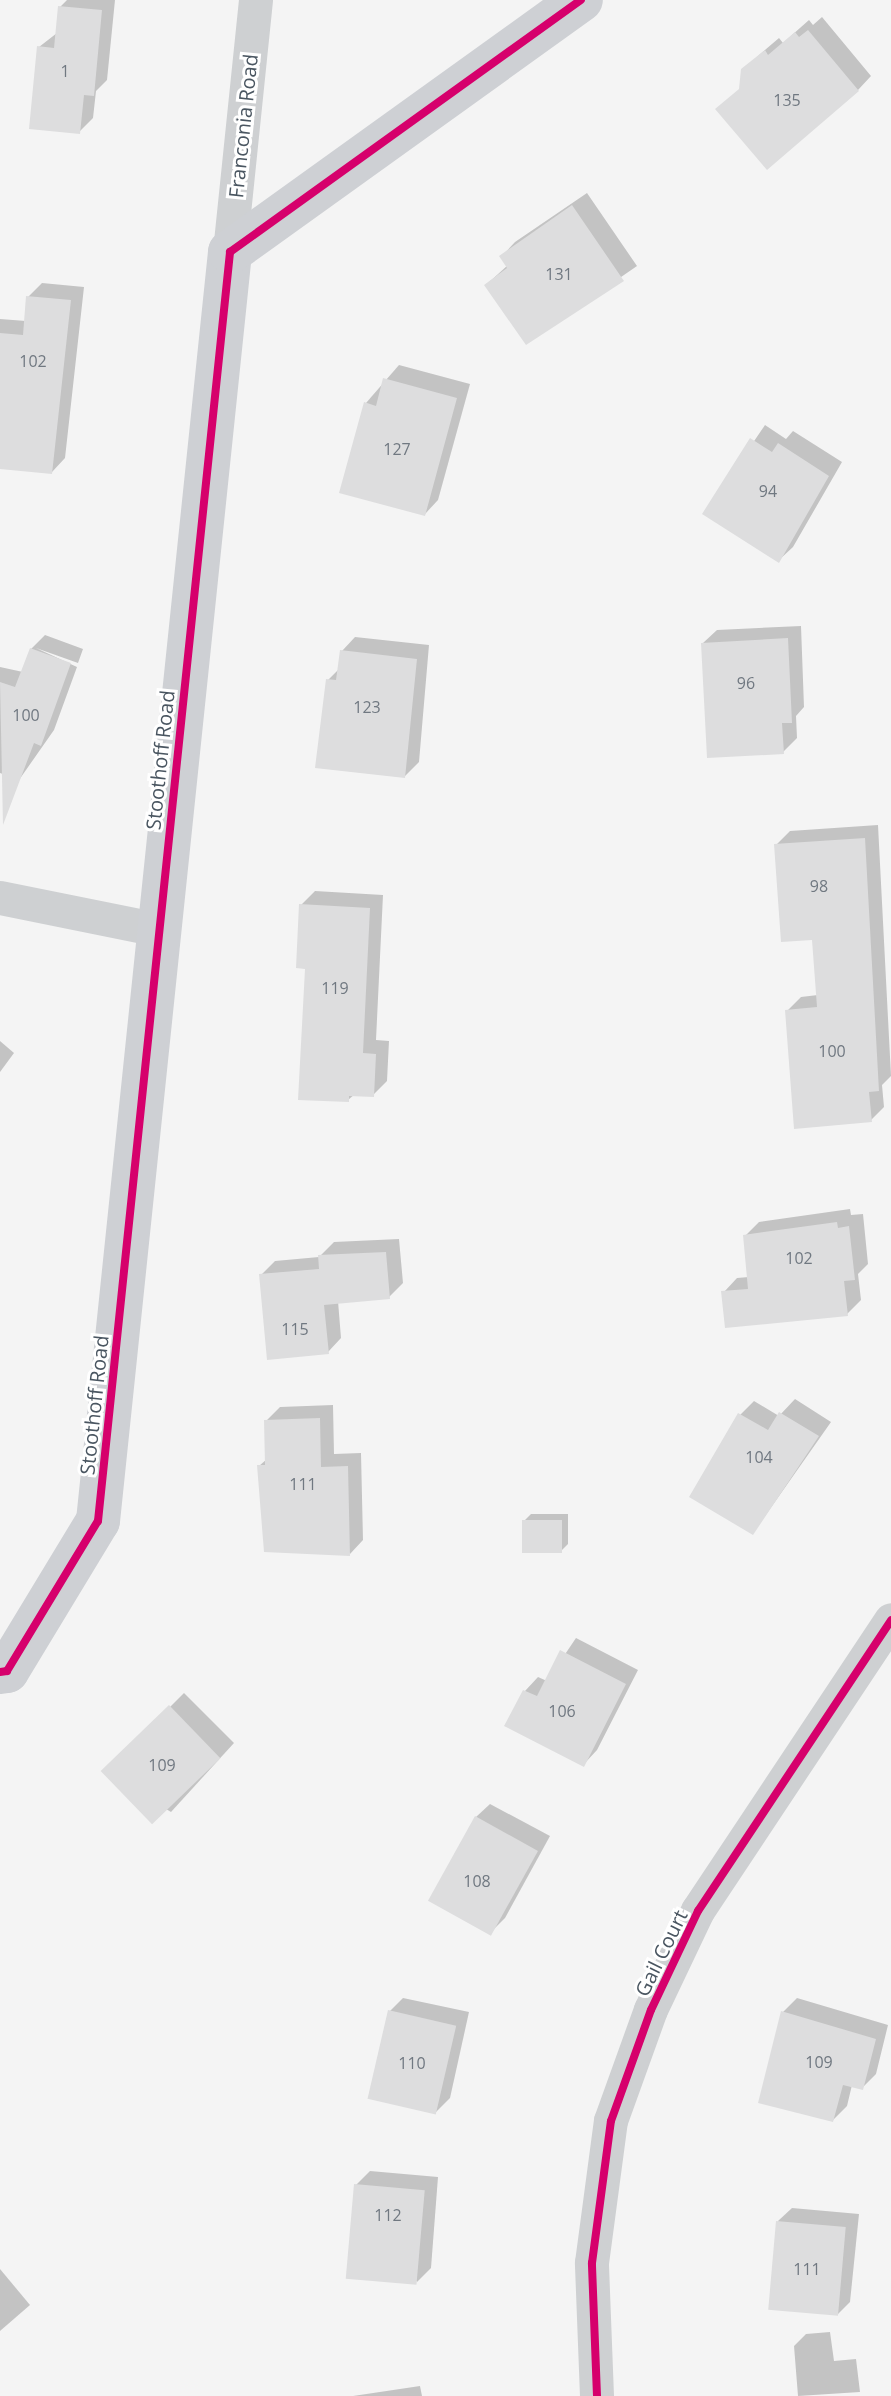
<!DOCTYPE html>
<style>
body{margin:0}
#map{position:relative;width:891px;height:2396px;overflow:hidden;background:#f4f4f4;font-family:"Open Sans",sans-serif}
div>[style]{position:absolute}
.shadow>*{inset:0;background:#0003}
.building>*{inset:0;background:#ddddde;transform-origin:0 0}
.street>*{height:34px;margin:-17px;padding:0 17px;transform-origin:17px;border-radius:17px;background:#ced0d2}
.secondary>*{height:44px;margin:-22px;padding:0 22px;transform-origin:22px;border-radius:22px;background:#ced0d4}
.cycleway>*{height:8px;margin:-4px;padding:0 4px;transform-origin:4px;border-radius:4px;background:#d6006c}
span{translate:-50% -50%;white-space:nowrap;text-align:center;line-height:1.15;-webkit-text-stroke:6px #fff;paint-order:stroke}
.number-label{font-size:16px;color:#707881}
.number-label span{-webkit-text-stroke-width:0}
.street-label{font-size:20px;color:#4a5661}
</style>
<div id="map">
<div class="shadow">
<i style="clip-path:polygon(67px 0,115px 0,107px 80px,96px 91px,93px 118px,79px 132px,39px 47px,57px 33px,60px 7px)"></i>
<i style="clip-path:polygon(822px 17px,871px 76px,858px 90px,741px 87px,758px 56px,779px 38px,783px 43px,809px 20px,813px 25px)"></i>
<i style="clip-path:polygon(587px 193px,637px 266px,527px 342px,486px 285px,508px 265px,502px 256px,515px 242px)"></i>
<i style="clip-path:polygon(42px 283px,84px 287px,65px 458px,52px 472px,0 467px,0 319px,26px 321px,28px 297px)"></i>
<i style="clip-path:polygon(399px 365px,470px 384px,438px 500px,425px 514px,366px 403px)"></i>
<i style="clip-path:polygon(765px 425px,786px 439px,793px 431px,842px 462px,793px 547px,779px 560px,705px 513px)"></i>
<i style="clip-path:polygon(801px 626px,804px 707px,796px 716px,797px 738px,783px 752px,703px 643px,717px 630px)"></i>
<i style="clip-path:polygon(45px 635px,83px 649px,78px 663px,36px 648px,77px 667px,54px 730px,19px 780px,0 773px,0 667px,23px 672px,31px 649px)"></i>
<i style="clip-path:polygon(355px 637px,429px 645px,419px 762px,405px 776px,328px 680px,340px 668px,342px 651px)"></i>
<i style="clip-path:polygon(878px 825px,891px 1076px,882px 1085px,884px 1107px,871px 1120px,787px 1011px,801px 997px,818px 995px,813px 938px,776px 845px,790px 831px)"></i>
<i style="clip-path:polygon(315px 891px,383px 895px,376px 1040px,389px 1041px,387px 1081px,373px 1095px,355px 1094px,348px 1100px,308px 967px,301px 905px)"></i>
<i style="clip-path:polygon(0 1041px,14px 1053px,0 1072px)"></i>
<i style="clip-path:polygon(850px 1209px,851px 1215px,863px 1214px,868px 1264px,858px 1274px,861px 1300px,847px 1314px,724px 1292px,737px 1278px,749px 1277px,745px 1236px,759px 1222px)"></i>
<i style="clip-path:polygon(399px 1239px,403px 1283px,389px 1297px,338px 1301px,341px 1338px,328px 1352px,261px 1275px,275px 1261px,319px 1257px,334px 1242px)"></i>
<i style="clip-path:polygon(795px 1399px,831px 1422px,753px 1533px,740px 1415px,754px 1401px,779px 1416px)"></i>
<i style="clip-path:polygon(333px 1405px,334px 1454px,361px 1453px,363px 1540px,350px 1554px,259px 1466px,267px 1459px,266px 1421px,280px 1407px)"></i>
<i style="clip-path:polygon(531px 1514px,568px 1514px,568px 1544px,561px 1551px,524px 1521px)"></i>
<i style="clip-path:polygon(576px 1638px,638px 1670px,597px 1750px,584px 1764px,525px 1691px,538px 1677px,547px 1681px)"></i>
<i style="clip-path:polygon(184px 1693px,234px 1743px,171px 1812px,105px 1772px)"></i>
<i style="clip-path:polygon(490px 1804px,550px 1836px,505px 1918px,491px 1932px,476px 1817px)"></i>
<i style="clip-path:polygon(403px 1998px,469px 2012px,450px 2098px,436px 2112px,390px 2011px)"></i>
<i style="clip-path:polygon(797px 1998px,888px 2025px,876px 2074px,862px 2088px,852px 2085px,847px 2106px,833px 2120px,760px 2101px,783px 2012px)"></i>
<i style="clip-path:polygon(370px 2171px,438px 2177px,431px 2268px,417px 2282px,356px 2185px)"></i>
<i style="clip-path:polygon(792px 2208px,859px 2214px,850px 2302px,837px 2315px,778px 2221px)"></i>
<i style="clip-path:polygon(0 2269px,30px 2305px,0 2331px)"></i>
<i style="clip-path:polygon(830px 2332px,834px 2361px,856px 2359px,860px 2392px,798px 2396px,794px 2346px,806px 2334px)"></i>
<i style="clip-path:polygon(420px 2386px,422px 2396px,353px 2396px)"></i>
</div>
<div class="building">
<i style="clip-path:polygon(58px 6px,102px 10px,94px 96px,84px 95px,80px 134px,29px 129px,37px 46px,54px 48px)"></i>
<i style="clip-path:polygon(808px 30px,859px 91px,767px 170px,715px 109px,739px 89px,741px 69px,765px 50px,768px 55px,795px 32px,799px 37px)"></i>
<i style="clip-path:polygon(572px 205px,624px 281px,526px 345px,484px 285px,507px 268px,499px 256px)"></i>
<i style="clip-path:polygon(26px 296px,71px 300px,52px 474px,0 469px,0 333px,23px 335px)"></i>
<i style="clip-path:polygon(383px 378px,457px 398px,425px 516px,339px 493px,364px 402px,376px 406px)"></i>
<i style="clip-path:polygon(750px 438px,772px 452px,778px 443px,829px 476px,779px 563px,702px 514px)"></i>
<i style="clip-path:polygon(788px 638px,792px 723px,782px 723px,784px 754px,707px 758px,701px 643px)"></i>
<i style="clip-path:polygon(30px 648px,71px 663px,41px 746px,34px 743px,3px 825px,0 682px,15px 687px)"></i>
<i style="clip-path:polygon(340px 650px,417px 659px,405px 778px,315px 768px,326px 679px,336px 680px)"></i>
<i style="clip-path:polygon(865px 838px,879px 1091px,869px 1092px,872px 1122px,794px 1129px,785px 1010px,817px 1007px,812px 940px,781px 942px,774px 844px)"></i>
<i style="clip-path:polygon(299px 904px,370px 908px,363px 1053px,376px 1054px,374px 1097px,349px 1096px,349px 1102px,298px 1100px,305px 969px,296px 968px)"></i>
<i style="clip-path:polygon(837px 1222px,838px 1228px,849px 1226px,855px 1280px,844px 1281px,848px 1316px,725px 1328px,721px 1291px,748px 1289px,743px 1235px)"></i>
<i style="clip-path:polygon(386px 1252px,390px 1299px,324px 1305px,329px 1354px,267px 1360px,259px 1274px,319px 1269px,318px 1255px)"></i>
<i style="clip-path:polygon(779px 1412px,819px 1436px,753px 1535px,689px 1497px,738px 1413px,768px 1430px)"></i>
<i style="clip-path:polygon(320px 1418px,321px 1467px,348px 1466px,350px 1556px,264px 1552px,257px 1465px,265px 1465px,264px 1420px)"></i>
<i style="left:522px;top:1520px;width:40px;height:33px"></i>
<i style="clip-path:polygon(560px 1650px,626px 1684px,584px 1767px,504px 1726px,523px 1690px,537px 1696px)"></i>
<i style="left:169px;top:1705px;width:74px;height:95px;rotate:46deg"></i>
<i style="left:475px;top:1816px;width:72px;height:97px;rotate:29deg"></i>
<i style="left:388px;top:2010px;width:70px;height:91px;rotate:13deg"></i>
<i style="clip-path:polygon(781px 2011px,876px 2039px,863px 2090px,843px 2085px,833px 2122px,758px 2103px)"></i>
<i style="left:354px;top:2184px;width:71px;height:95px;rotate:5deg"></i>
<i style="left:776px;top:2221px;width:70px;height:89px;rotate:5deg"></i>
</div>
<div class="street">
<i style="left:230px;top:252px;width:253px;rotate:-84.1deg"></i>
<i style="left:0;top:898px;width:162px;rotate:11.4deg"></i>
<i style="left:597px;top:2396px;width:133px;rotate:-92.2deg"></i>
<i style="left:592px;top:2263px;width:143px;rotate:-82.4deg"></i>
<i style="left:611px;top:2121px;width:118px;rotate:-70.2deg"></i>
<i style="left:651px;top:2010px;width:110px;rotate:-64.6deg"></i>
<i style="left:698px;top:1911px;width:349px;rotate:-56.4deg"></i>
</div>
<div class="secondary">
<i style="left:0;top:1672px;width:7px;rotate:-8deg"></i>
<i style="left:7px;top:1671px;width:175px;rotate:-58.8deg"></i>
<i style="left:98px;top:1521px;width:1276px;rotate:-84.06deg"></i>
<i style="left:230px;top:252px;width:432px;rotate:-35.7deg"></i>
</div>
<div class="cycleway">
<i style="left:0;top:1672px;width:7px;rotate:-8deg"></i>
<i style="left:7px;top:1671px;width:175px;rotate:-58.8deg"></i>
<i style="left:98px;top:1521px;width:1276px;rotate:-84.06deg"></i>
<i style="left:230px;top:252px;width:432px;rotate:-35.7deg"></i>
<i style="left:597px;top:2396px;width:133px;rotate:-92.2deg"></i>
<i style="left:592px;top:2263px;width:143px;rotate:-82.4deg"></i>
<i style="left:611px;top:2121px;width:118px;rotate:-70.2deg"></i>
<i style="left:651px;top:2010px;width:110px;rotate:-64.6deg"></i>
<i style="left:698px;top:1911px;width:349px;rotate:-56.4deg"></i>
</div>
<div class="number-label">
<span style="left:65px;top:71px">1</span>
<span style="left:787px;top:100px">135</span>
<span style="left:559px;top:274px">131</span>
<span style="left:33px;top:361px">102</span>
<span style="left:397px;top:449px">127</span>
<span style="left:768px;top:491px">94</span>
<span style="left:746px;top:683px">96</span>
<span style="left:367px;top:707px">123</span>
<span style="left:26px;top:715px">100</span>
<span style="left:819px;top:886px">98</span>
<span style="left:335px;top:988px">119</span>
<span style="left:832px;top:1051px">100</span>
<span style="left:799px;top:1258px">102</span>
<span style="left:295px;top:1329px">115</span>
<span style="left:759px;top:1457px">104</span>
<span style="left:303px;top:1484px">111</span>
<span style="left:562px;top:1711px">106</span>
<span style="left:162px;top:1765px">109</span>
<span style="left:477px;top:1881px">108</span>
<span style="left:819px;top:2062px">109</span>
<span style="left:412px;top:2063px">110</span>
<span style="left:388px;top:2215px">112</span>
<span style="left:807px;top:2269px">111</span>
</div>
<div class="street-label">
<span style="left:243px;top:126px;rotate:-84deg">Franconia Road</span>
<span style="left:160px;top:760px;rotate:-84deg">Stoothoff Road</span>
<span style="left:94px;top:1405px;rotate:-84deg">Stoothoff Road</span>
<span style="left:661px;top:1953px;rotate:-64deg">Gail Court</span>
</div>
</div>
